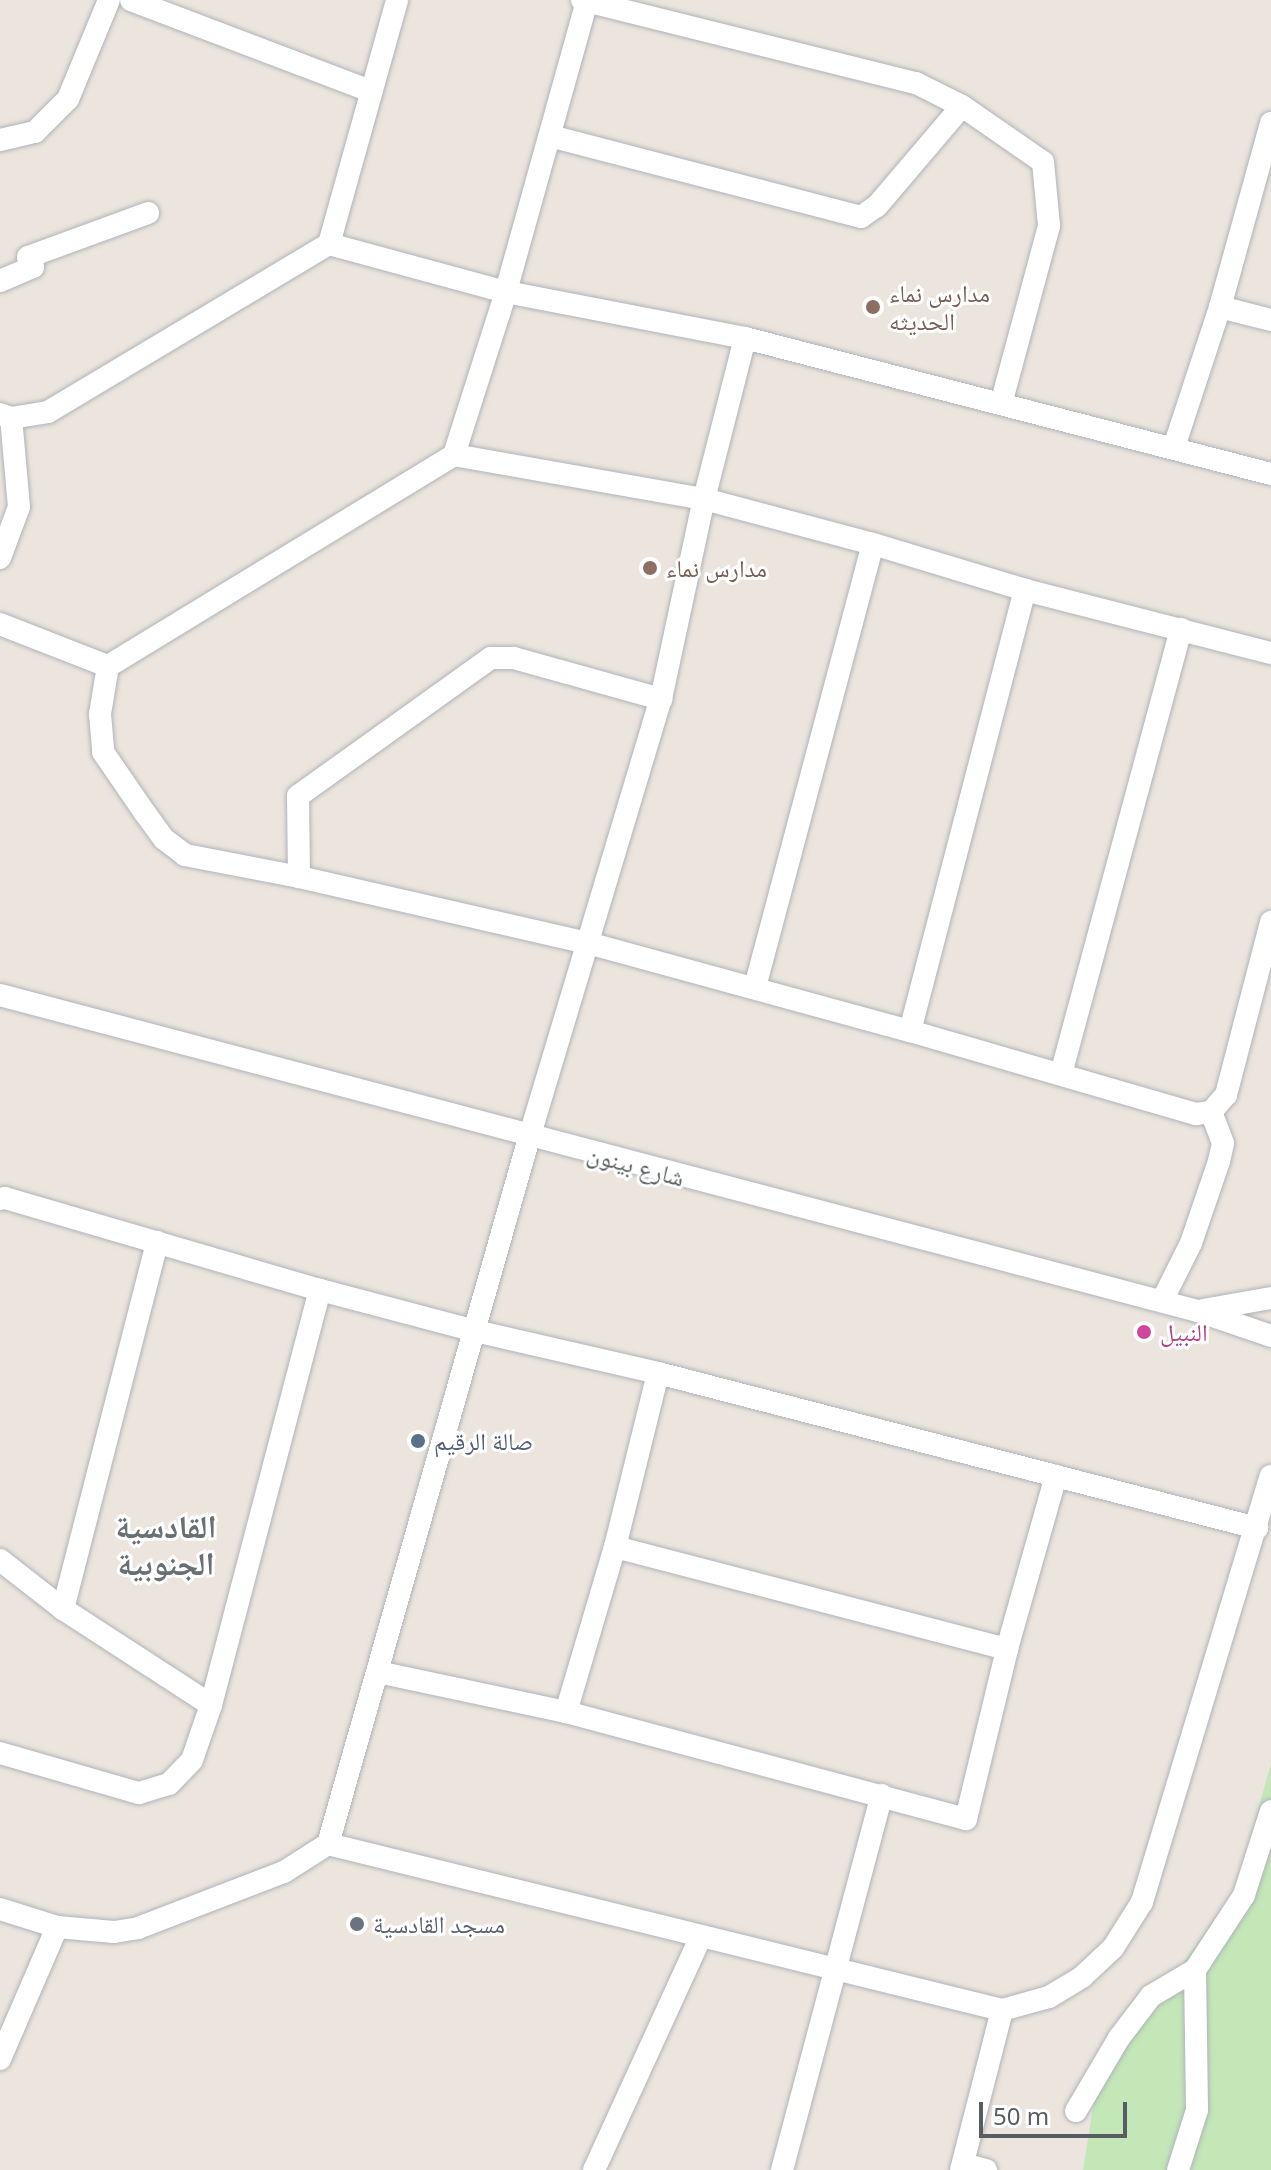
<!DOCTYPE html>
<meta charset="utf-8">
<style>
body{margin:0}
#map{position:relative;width:1271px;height:2170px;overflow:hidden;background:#ece5de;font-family:"Noto Sans","Noto Naskh Arabic",sans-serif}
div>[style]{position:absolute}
.green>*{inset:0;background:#c3e7b7}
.roads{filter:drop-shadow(0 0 2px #afb4b8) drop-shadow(0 0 2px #afb4b8)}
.minor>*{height:22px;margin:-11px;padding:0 11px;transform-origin:11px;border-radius:11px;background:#fff}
.dots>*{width:22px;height:22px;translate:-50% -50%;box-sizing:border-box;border:4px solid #fff;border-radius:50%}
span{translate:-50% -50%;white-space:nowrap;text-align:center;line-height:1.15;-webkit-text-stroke:6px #fff;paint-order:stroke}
.education-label{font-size:24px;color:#785e54}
.left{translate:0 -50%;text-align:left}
.street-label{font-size:24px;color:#575e61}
.hotel-label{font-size:24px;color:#b23c85}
.service-label{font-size:24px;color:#4e5e75}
.worship-label{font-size:24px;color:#5b616d}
.district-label{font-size:32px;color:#687073;font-weight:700}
.scale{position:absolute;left:979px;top:2102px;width:148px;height:36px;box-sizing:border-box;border:4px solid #575e61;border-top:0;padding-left:10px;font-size:24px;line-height:28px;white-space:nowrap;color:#575e61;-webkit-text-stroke:6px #fff;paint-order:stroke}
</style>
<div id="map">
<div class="green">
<i style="clip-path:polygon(1271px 1763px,1271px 2170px,1083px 2170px,1097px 2083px,1237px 1888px)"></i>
</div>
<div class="roads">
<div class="minor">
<i style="left:131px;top:0;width:257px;rotate:20.8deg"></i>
<i style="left:582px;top:0;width:344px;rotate:14deg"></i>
<i style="left:916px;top:83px;width:51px;rotate:26.6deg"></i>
<i style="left:962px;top:106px;width:98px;rotate:34.7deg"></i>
<i style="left:1043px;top:162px;width:64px;rotate:84.6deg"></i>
<i style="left:1049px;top:226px;width:184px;rotate:105.1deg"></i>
<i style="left:587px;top:1px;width:302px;rotate:105.6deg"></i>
<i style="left:506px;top:292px;width:171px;rotate:107.7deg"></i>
<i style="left:454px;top:455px;width:405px;rotate:148.6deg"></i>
<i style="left:108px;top:666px;width:49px;rotate:99.5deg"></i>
<i style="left:100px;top:714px;width:38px;rotate:85deg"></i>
<i style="left:103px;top:752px;width:74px;rotate:55.5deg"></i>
<i style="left:145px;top:813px;width:32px;rotate:54deg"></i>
<i style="left:164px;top:839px;width:26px;rotate:37deg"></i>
<i style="left:185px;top:855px;width:116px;rotate:10.9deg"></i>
<i style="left:299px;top:877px;width:296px;rotate:12.9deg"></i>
<i style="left:588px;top:943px;width:334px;rotate:15.3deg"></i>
<i style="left:910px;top:1031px;width:298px;rotate:16.2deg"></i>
<i style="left:1196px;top:1114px;width:15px;rotate:-8deg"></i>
<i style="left:1211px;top:1112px;width:23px;rotate:-49deg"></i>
<i style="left:1226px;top:1095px;width:179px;rotate:-75.4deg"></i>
<i style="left:550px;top:136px;width:321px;rotate:14.6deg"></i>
<i style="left:861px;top:217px;width:19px;rotate:-35deg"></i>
<i style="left:877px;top:206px;width:131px;rotate:-49.6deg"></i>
<i style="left:0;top:140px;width:36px;rotate:-13deg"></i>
<i style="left:35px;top:132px;width:47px;rotate:-45deg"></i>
<i style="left:68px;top:99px;width:107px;rotate:-67.5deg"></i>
<i style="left:329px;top:244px;width:183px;rotate:15.2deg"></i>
<i style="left:506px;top:292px;width:243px;rotate:10.9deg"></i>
<i style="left:745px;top:338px;width:543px;rotate:14.5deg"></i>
<i style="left:0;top:281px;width:36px;rotate:-23deg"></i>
<i style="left:33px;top:267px;width:11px;rotate:-117deg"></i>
<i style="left:28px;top:257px;width:128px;rotate:-20.1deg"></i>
<i style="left:1220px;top:307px;width:53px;rotate:14.3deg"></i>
<i style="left:0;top:414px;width:12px;rotate:20deg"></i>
<i style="left:11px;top:418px;width:37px;rotate:-9deg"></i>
<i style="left:48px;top:412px;width:327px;rotate:-30.9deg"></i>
<i style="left:329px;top:244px;width:253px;rotate:-74.4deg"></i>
<i style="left:1174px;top:447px;width:147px;rotate:-71.8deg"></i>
<i style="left:1220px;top:307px;width:191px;rotate:-74.5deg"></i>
<i style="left:454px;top:455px;width:254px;rotate:10deg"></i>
<i style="left:704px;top:499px;width:175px;rotate:14.9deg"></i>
<i style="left:873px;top:544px;width:159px;rotate:16.8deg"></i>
<i style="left:1025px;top:590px;width:254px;rotate:14.4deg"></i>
<i style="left:0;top:558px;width:54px;rotate:-69.6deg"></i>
<i style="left:19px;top:507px;width:89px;rotate:-95.1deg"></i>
<i style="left:0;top:624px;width:116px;rotate:21.3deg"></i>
<i style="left:299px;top:877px;width:81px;rotate:-90.7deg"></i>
<i style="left:298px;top:796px;width:237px;rotate:-35.6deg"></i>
<i style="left:491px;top:658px;width:23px"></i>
<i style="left:514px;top:658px;width:153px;rotate:15.6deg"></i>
<i style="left:755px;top:987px;width:458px;rotate:-75.1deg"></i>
<i style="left:0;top:995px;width:1239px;rotate:14.78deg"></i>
<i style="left:1198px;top:1311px;width:77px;rotate:18.9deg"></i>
<i style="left:910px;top:1031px;width:456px;rotate:-75.4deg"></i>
<i style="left:1061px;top:1074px;width:461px;rotate:-74.9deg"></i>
<i style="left:0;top:1199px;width:5px;rotate:-11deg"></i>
<i style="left:5px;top:1198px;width:328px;rotate:16.3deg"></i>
<i style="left:320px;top:1290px;width:160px;rotate:14.8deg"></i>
<i style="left:475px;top:1331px;width:188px;rotate:12.9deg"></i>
<i style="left:658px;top:1373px;width:619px;rotate:14.51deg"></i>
<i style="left:1162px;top:1301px;width:65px;rotate:-63.4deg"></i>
<i style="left:1191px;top:1243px;width:87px;rotate:-71.1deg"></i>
<i style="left:1219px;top:1161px;width:18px;rotate:-77deg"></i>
<i style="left:1223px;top:1143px;width:33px;rotate:-111deg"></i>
<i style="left:1203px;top:1310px;width:69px;rotate:-10deg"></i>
<i style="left:615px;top:1547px;width:405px;rotate:14.6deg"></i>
<i style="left:0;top:1560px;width:80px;rotate:37.9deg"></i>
<i style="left:63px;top:1609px;width:176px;rotate:33deg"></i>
<i style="left:63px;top:1609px;width:379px;rotate:-75.6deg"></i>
<i style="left:378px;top:1672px;width:192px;rotate:12deg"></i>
<i style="left:566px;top:1712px;width:414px;rotate:15deg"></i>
<i style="left:966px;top:1819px;width:175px;rotate:-76.4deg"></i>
<i style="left:1007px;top:1649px;width:180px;rotate:-74.2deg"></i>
<i style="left:566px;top:1712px;width:172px;rotate:-73.5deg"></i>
<i style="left:615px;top:1547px;width:179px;rotate:-76.1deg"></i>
<i style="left:0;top:1753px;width:145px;rotate:16.1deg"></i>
<i style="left:139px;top:1793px;width:31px;rotate:-17deg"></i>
<i style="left:169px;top:1784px;width:33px;rotate:-46deg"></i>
<i style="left:192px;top:1760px;width:58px;rotate:-70.9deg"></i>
<i style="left:211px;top:1705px;width:429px;rotate:-75.3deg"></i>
<i style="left:328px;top:1844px;width:694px;rotate:13.84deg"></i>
<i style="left:1002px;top:2010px;width:49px;rotate:-15.5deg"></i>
<i style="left:1049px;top:1997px;width:39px;rotate:-31deg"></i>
<i style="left:1082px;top:1977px;width:42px;rotate:-43.1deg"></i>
<i style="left:1113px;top:1948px;width:54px;rotate:-57.8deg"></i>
<i style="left:1142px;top:1902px;width:445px;rotate:-73.2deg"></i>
<i style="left:0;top:1909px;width:60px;rotate:17.5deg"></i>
<i style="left:57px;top:1927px;width:57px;rotate:5deg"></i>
<i style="left:114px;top:1932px;width:24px;rotate:-9deg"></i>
<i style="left:138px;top:1928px;width:156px;rotate:-21deg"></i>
<i style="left:284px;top:1872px;width:52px;rotate:-32.5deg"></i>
<i style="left:328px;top:1844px;width:734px;rotate:-74.11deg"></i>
<i style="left:529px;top:1138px;width:458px;rotate:-73.3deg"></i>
<i style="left:661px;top:699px;width:205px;rotate:-77.9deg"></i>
<i style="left:704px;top:499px;width:166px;rotate:-75.7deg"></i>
<i style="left:0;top:2059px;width:144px;rotate:-66.6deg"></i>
<i style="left:1076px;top:2111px;width:85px;rotate:-59.5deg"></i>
<i style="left:1119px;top:2038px;width:53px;rotate:-52.7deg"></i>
<i style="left:1151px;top:1996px;width:51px;rotate:-30.6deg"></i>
<i style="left:963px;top:2164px;width:24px;rotate:15deg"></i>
<i style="left:594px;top:2170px;width:255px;rotate:-65.4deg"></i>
<i style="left:782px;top:2170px;width:388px;rotate:-75.1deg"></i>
<i style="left:961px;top:2170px;width:165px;rotate:-75.6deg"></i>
<i style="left:1178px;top:2170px;width:63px;rotate:-72.4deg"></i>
<i style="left:1197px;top:2110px;width:140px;rotate:-90.8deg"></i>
<i style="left:1195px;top:1970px;width:90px;rotate:-56.8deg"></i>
<i style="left:1244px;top:1895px;width:88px;rotate:-72.2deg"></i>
</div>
</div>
<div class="dots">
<i style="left:873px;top:307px;background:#8d6e63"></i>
<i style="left:650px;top:568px;background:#8d6e63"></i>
<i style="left:1144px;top:1332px;background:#d1479c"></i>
<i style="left:418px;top:1441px;background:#5c6f8a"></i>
<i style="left:357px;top:1924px;background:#6b7280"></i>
</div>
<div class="education-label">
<span class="left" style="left:889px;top:307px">مدارس نماء<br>الحديثه</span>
<span class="left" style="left:666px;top:568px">مدارس نماء</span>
</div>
<div class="street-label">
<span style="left:636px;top:1165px;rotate:15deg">شارع بينون</span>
</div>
<div class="hotel-label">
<span class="left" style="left:1160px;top:1332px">النبيل</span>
</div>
<div class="service-label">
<span class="left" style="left:434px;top:1441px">صالة الرقيم</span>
</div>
<div class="worship-label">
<span class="left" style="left:373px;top:1924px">مسجد القادسية</span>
</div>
<div class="district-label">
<span style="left:166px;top:1545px">القادسية<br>الجنوبية</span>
</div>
<div class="scale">50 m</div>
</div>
